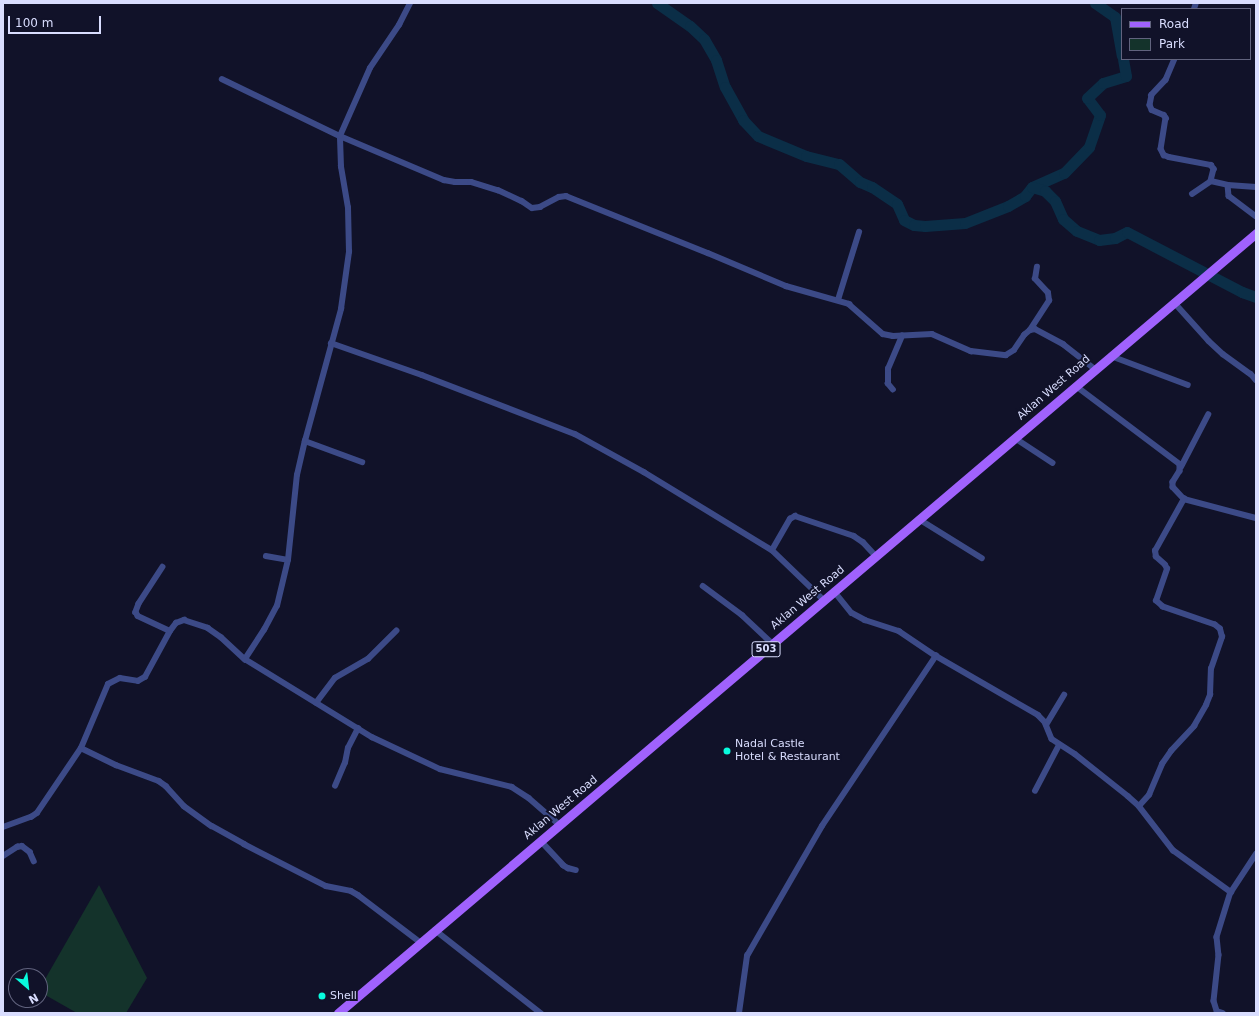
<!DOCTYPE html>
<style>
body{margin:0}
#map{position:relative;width:1259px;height:1016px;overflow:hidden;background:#111229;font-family:"DejaVu Sans",sans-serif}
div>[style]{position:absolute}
.green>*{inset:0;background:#14332b}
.river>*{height:11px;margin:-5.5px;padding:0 5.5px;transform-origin:5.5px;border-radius:5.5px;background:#0b2e47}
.street>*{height:5.5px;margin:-2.75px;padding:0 2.75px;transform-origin:2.75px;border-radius:2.75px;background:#3c4a87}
.primary>*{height:9px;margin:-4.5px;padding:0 4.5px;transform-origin:4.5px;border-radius:4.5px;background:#a062fd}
.dots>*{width:11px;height:11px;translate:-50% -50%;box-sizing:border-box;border:2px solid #111229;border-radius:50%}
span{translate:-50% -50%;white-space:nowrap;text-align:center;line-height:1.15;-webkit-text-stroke:4px #111229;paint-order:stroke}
.shield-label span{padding:1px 3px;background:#111229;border:1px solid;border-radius:3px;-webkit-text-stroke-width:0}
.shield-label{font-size:10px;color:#d9ddfe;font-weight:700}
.street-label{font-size:11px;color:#d9ddfe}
.poi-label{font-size:11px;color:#d9ddfe}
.left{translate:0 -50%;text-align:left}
.frame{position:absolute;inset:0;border:4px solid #d9ddfe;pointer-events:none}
.legend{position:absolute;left:1121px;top:8px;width:130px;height:52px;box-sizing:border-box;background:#111229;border:1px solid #61637e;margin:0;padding:5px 7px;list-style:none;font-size:12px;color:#d9ddfe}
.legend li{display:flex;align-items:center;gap:8px;height:20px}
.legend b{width:20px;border:1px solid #61637e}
.north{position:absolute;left:8px;top:968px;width:40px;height:40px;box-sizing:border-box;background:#111229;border:1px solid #61637e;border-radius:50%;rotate:152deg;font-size:11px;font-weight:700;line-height:16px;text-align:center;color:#d9ddfe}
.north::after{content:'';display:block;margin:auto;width:14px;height:18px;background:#08fbdd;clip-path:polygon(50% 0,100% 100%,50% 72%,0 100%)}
.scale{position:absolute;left:8px;top:16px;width:93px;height:18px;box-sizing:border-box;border:2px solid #d9ddfe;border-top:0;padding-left:5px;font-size:12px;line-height:14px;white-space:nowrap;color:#d9ddfe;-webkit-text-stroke:3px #111229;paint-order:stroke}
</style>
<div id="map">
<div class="green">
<i style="clip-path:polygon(99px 885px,147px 978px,126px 1013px,77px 1013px,40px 992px,40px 988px)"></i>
</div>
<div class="river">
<i style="left:657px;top:3px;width:40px;rotate:34.9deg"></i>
<i style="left:690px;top:26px;width:19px;rotate:43deg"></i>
<i style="left:704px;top:39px;width:24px;rotate:60deg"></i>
<i style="left:716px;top:60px;width:28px;rotate:72deg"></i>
<i style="left:725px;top:87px;width:38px;rotate:61deg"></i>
<i style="left:743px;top:120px;width:22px;rotate:47deg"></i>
<i style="left:758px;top:136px;width:52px;rotate:22.6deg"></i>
<i style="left:806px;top:156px;width:34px;rotate:14deg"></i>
<i style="left:839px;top:164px;width:28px;rotate:41deg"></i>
<i style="left:860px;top:182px;width:13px;rotate:23deg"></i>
<i style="left:872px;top:187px;width:30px;rotate:34deg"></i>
<i style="left:897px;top:204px;width:17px;rotate:66deg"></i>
<i style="left:904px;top:220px;width:11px;rotate:27deg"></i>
<i style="left:914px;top:225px;width:11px;rotate:5deg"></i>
<i style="left:925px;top:226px;width:40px;rotate:-4.3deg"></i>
<i style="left:965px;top:223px;width:46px;rotate:-21.6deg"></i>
<i style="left:1008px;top:206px;width:20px;rotate:-30deg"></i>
<i style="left:1025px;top:196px;width:11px;rotate:-52deg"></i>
<i style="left:1032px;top:187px;width:35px;rotate:-24deg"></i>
<i style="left:1064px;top:173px;width:36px;rotate:-46deg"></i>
<i style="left:1089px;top:147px;width:34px;rotate:-71deg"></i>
<i style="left:1100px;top:115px;width:21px;rotate:-127deg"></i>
<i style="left:1087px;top:98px;width:22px;rotate:-43deg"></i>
<i style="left:1103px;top:83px;width:24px;rotate:-17deg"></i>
<i style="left:1126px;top:76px;width:17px;rotate:-100deg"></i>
<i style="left:1095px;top:3px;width:24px;rotate:35deg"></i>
<i style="left:1115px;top:17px;width:39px;rotate:80deg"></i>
<i style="left:1032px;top:187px;width:14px;rotate:17deg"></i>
<i style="left:1045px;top:191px;width:14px;rotate:45deg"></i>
<i style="left:1055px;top:201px;width:20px;rotate:66deg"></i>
<i style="left:1063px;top:219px;width:18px;rotate:41deg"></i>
<i style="left:1077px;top:231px;width:24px;rotate:22deg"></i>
<i style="left:1099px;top:240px;width:16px;rotate:-7deg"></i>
<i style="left:1115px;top:238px;width:13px;rotate:-27deg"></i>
<i style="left:1127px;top:232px;width:130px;rotate:27.6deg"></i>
<i style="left:1242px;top:292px;width:15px;rotate:20deg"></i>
</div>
<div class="street">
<i style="left:1194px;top:9px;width:6px;rotate:-72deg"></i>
<i style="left:1175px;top:59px;width:23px;rotate:113deg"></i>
<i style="left:1166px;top:80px;width:21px;rotate:133deg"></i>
<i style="left:1152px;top:95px;width:10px;rotate:101deg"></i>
<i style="left:1150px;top:105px;width:5px;rotate:68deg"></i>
<i style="left:1152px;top:110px;width:13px;rotate:23deg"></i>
<i style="left:1164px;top:115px;width:4px;rotate:56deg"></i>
<i style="left:1166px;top:118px;width:31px;rotate:99deg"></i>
<i style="left:1161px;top:149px;width:7px;rotate:63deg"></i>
<i style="left:1164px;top:155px;width:5px;rotate:22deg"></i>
<i style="left:1169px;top:157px;width:43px;rotate:10.8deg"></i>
<i style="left:1211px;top:165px;width:5px;rotate:53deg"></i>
<i style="left:1214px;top:169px;width:12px;rotate:104deg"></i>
<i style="left:1211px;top:181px;width:17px;rotate:13deg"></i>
<i style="left:1228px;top:185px;width:28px;rotate:4deg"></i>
<i style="left:222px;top:79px;width:131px;rotate:25.8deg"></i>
<i style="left:340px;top:136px;width:113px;rotate:22.9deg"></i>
<i style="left:444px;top:180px;width:11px;rotate:10deg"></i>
<i style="left:455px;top:182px;width:16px"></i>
<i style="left:471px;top:182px;width:28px;rotate:17deg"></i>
<i style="left:498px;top:190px;width:26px;rotate:25deg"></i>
<i style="left:522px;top:201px;width:12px;rotate:35deg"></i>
<i style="left:532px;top:208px;width:8px;rotate:-7deg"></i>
<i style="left:540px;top:207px;width:21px;rotate:-28deg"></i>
<i style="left:559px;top:197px;width:7px;rotate:-8deg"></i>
<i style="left:566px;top:196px;width:153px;rotate:21.9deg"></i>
<i style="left:708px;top:253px;width:85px;rotate:22.9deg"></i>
<i style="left:786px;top:286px;width:66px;rotate:15.9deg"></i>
<i style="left:849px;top:304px;width:45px;rotate:41.4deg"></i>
<i style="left:883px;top:334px;width:10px;rotate:11deg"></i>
<i style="left:893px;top:336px;width:39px;rotate:-3deg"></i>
<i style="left:932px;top:334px;width:43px;rotate:23.6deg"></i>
<i style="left:971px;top:351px;width:35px;rotate:7deg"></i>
<i style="left:1006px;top:355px;width:9px;rotate:-32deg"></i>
<i style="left:1014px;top:350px;width:18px;rotate:-56deg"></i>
<i style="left:1024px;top:335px;width:8px;rotate:-40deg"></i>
<i style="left:1030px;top:330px;width:5px;rotate:-11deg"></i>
<i style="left:1035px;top:329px;width:32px;rotate:28deg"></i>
<i style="left:1063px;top:344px;width:41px;rotate:38deg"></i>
<i style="left:1228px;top:185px;width:11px;rotate:85deg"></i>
<i style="left:1229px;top:196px;width:34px;rotate:37deg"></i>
<i style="left:1192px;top:194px;width:23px;rotate:-34deg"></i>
<i style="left:838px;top:300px;width:71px;rotate:-72.8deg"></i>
<i style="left:1174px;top:302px;width:52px;rotate:48.1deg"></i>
<i style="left:1209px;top:341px;width:19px;rotate:43deg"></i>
<i style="left:1223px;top:354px;width:34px;rotate:36deg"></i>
<i style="left:1251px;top:374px;width:8px;rotate:50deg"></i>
<i style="left:1030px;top:330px;width:35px;rotate:-57deg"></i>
<i style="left:1049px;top:301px;width:8px;rotate:-97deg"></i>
<i style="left:1048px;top:293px;width:19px;rotate:-133deg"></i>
<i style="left:1035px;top:279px;width:12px;rotate:-81deg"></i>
<i style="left:331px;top:343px;width:96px;rotate:19.4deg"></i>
<i style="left:422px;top:375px;width:164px;rotate:21.1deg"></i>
<i style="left:575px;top:434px;width:79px;rotate:28.8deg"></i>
<i style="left:644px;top:472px;width:150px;rotate:31.4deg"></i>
<i style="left:772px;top:550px;width:72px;rotate:43.9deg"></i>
<i style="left:1111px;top:356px;width:82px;rotate:20.6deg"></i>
<i style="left:1076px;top:386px;width:130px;rotate:36.9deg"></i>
<i style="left:1180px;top:464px;width:7px;rotate:90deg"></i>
<i style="left:1180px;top:471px;width:13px;rotate:122deg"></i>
<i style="left:1173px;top:482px;width:5px;rotate:90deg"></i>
<i style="left:1173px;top:487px;width:16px;rotate:47deg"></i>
<i style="left:1184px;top:499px;width:74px;rotate:14.8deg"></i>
<i style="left:893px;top:390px;width:8px;rotate:-130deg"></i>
<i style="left:888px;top:384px;width:15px;rotate:-90deg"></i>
<i style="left:888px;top:369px;width:36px;rotate:-67deg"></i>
<i style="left:1015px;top:438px;width:45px;rotate:33.3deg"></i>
<i style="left:305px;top:441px;width:61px;rotate:20.2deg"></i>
<i style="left:1181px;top:467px;width:59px;rotate:-62.6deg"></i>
<i style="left:919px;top:519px;width:74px;rotate:31.8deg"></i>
<i style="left:772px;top:550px;width:36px;rotate:-60deg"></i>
<i style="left:790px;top:519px;width:6px;rotate:-31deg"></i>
<i style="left:795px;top:516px;width:62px;rotate:18.7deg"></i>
<i style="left:854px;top:536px;width:11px;rotate:34deg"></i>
<i style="left:863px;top:542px;width:19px;rotate:47deg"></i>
<i style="left:266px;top:556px;width:22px;rotate:10deg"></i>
<i style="left:163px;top:567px;width:44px;rotate:123deg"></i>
<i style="left:139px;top:604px;width:9px;rotate:111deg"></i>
<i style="left:136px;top:612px;width:4px;rotate:63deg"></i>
<i style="left:138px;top:616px;width:35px;rotate:25deg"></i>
<i style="left:703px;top:586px;width:49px;rotate:36.6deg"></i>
<i style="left:742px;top:615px;width:42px;rotate:43.1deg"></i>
<i style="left:834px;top:591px;width:28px;rotate:51deg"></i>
<i style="left:852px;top:613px;width:15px;rotate:28deg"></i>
<i style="left:865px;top:620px;width:36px;rotate:18deg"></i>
<i style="left:899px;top:631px;width:45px;rotate:34deg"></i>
<i style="left:936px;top:656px;width:118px;rotate:30deg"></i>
<i style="left:1038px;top:715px;width:10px;rotate:45deg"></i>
<i style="left:1045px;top:722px;width:18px;rotate:68deg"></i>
<i style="left:1052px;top:739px;width:27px;rotate:33deg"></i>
<i style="left:1075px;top:754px;width:68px;rotate:38.4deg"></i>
<i style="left:1128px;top:796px;width:15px;rotate:42deg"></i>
<i style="left:1139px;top:806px;width:56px;rotate:52.3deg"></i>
<i style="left:1173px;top:850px;width:72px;rotate:35.9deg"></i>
<i style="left:1231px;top:892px;width:47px;rotate:107.3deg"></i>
<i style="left:1217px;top:937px;width:18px;rotate:84deg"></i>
<i style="left:1219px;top:955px;width:46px;rotate:96.2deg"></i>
<i style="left:1214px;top:1001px;width:10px;rotate:73deg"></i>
<i style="left:1217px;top:1011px;width:6px;rotate:18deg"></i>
<i style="left:245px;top:659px;width:35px;rotate:-57deg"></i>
<i style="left:264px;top:630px;width:27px;rotate:-62deg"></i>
<i style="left:277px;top:606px;width:47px;rotate:-76.6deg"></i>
<i style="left:288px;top:560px;width:85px;rotate:-84deg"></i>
<i style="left:297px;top:475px;width:35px;rotate:-77deg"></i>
<i style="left:305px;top:441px;width:137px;rotate:-74.7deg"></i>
<i style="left:341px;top:309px;width:58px;rotate:-82deg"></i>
<i style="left:349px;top:252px;width:44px;rotate:-91.3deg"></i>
<i style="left:348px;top:208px;width:42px;rotate:-99.7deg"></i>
<i style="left:341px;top:167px;width:31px;rotate:-92deg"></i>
<i style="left:340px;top:136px;width:74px;rotate:-66.2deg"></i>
<i style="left:370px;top:68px;width:52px;rotate:-56deg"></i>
<i style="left:399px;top:25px;width:25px;rotate:-63deg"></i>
<i style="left:316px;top:703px;width:31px;rotate:-53deg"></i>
<i style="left:335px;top:678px;width:38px;rotate:-30deg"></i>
<i style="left:368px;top:659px;width:40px;rotate:-45deg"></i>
<i style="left:1046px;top:725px;width:35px;rotate:-59deg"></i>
<i style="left:81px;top:748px;width:39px;rotate:26deg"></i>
<i style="left:116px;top:765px;width:46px;rotate:20.4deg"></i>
<i style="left:159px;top:781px;width:9px;rotate:36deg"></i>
<i style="left:166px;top:786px;width:27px;rotate:48deg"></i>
<i style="left:184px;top:806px;width:34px;rotate:36deg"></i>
<i style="left:212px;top:826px;width:37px;rotate:29deg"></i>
<i style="left:244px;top:844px;width:92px;rotate:27.1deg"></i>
<i style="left:326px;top:886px;width:25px;rotate:11deg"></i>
<i style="left:351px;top:891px;width:8px;rotate:30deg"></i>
<i style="left:358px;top:895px;width:78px;rotate:37.2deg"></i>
<i style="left:335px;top:786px;width:25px;rotate:-67deg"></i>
<i style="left:345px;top:763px;width:15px;rotate:-79deg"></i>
<i style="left:348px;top:748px;width:22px;rotate:-63deg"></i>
<i style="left:1035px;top:791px;width:52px;rotate:-62.4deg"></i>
<i style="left:1139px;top:806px;width:15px;rotate:-48deg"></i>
<i style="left:1149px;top:795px;width:34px;rotate:-67deg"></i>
<i style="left:1162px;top:764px;width:16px;rotate:-55deg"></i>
<i style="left:1171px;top:751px;width:34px;rotate:-47deg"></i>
<i style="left:1194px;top:726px;width:24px;rotate:-60deg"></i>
<i style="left:1206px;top:705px;width:11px;rotate:-68deg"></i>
<i style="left:1210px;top:695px;width:26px;rotate:-88deg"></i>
<i style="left:1211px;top:669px;width:34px;rotate:-71deg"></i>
<i style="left:1222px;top:637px;width:8px;rotate:-104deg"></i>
<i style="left:1220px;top:629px;width:6px;rotate:-141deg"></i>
<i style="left:1215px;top:625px;width:55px;rotate:-160.9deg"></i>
<i style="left:1163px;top:607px;width:9px;rotate:-139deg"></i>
<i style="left:1156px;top:601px;width:34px;rotate:-71deg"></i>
<i style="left:1167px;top:569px;width:4px;rotate:-117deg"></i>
<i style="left:1165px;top:565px;width:12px;rotate:-138deg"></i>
<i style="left:1156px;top:557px;width:6px;rotate:-99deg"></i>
<i style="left:1155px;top:551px;width:60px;rotate:-60.9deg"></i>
<i style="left:3px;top:827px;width:30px;rotate:-20deg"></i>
<i style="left:31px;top:817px;width:7px;rotate:-34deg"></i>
<i style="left:37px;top:813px;width:78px;rotate:-55.9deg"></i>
<i style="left:81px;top:748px;width:69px;rotate:-67.1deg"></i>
<i style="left:108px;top:684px;width:13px;rotate:-27deg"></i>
<i style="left:120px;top:678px;width:18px;rotate:9deg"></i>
<i style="left:138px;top:681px;width:8px;rotate:-30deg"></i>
<i style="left:145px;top:677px;width:52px;rotate:-61.5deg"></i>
<i style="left:170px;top:631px;width:10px;rotate:-53deg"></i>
<i style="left:176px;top:623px;width:9px;rotate:-21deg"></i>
<i style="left:184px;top:620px;width:25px;rotate:18deg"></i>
<i style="left:208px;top:628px;width:16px;rotate:35deg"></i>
<i style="left:221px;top:637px;width:33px;rotate:43deg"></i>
<i style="left:245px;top:659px;width:149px;rotate:31.6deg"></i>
<i style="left:372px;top:737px;width:75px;rotate:25.2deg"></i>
<i style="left:440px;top:769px;width:74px;rotate:14deg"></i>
<i style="left:512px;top:787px;width:20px;rotate:33deg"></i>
<i style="left:529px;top:798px;width:41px;rotate:41.1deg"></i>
<i style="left:541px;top:841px;width:33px;rotate:47deg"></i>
<i style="left:563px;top:865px;width:6px;rotate:31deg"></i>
<i style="left:568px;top:868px;width:8px;rotate:14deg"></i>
<i style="left:3px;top:856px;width:17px;rotate:-33deg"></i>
<i style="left:17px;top:847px;width:5px;rotate:-11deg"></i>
<i style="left:22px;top:846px;width:10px;rotate:37deg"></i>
<i style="left:30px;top:852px;width:10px;rotate:66deg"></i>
<i style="left:1231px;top:892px;width:45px;rotate:-56.7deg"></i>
<i style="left:435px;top:930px;width:135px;rotate:38.1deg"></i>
<i style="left:739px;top:1013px;width:58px;rotate:-82deg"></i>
<i style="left:747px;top:956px;width:150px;rotate:-60deg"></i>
<i style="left:822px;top:826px;width:205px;rotate:-56.2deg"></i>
</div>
<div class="primary">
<i style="left:338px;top:1013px;width:1205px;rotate:-40.35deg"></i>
</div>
<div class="dots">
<i style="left:727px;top:751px;background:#08fbdd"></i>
<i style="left:322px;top:996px;background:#08fbdd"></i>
</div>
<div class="shield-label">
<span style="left:766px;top:649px">503</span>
</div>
<div class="street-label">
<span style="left:1054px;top:388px;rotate:-41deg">Aklan West Road</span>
<span style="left:808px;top:598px;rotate:-40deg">Aklan West Road</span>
<span style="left:561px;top:808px;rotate:-40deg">Aklan West Road</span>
</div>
<div class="poi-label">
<span class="left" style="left:735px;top:751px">Nadal Castle<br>Hotel &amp; Restaurant</span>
<span class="left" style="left:330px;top:996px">Shell</span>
</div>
<div class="frame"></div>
<ul class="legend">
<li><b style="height:5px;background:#a062fd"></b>Road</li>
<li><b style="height:11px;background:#14332b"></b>Park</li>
</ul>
<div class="north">N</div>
<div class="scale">100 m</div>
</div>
